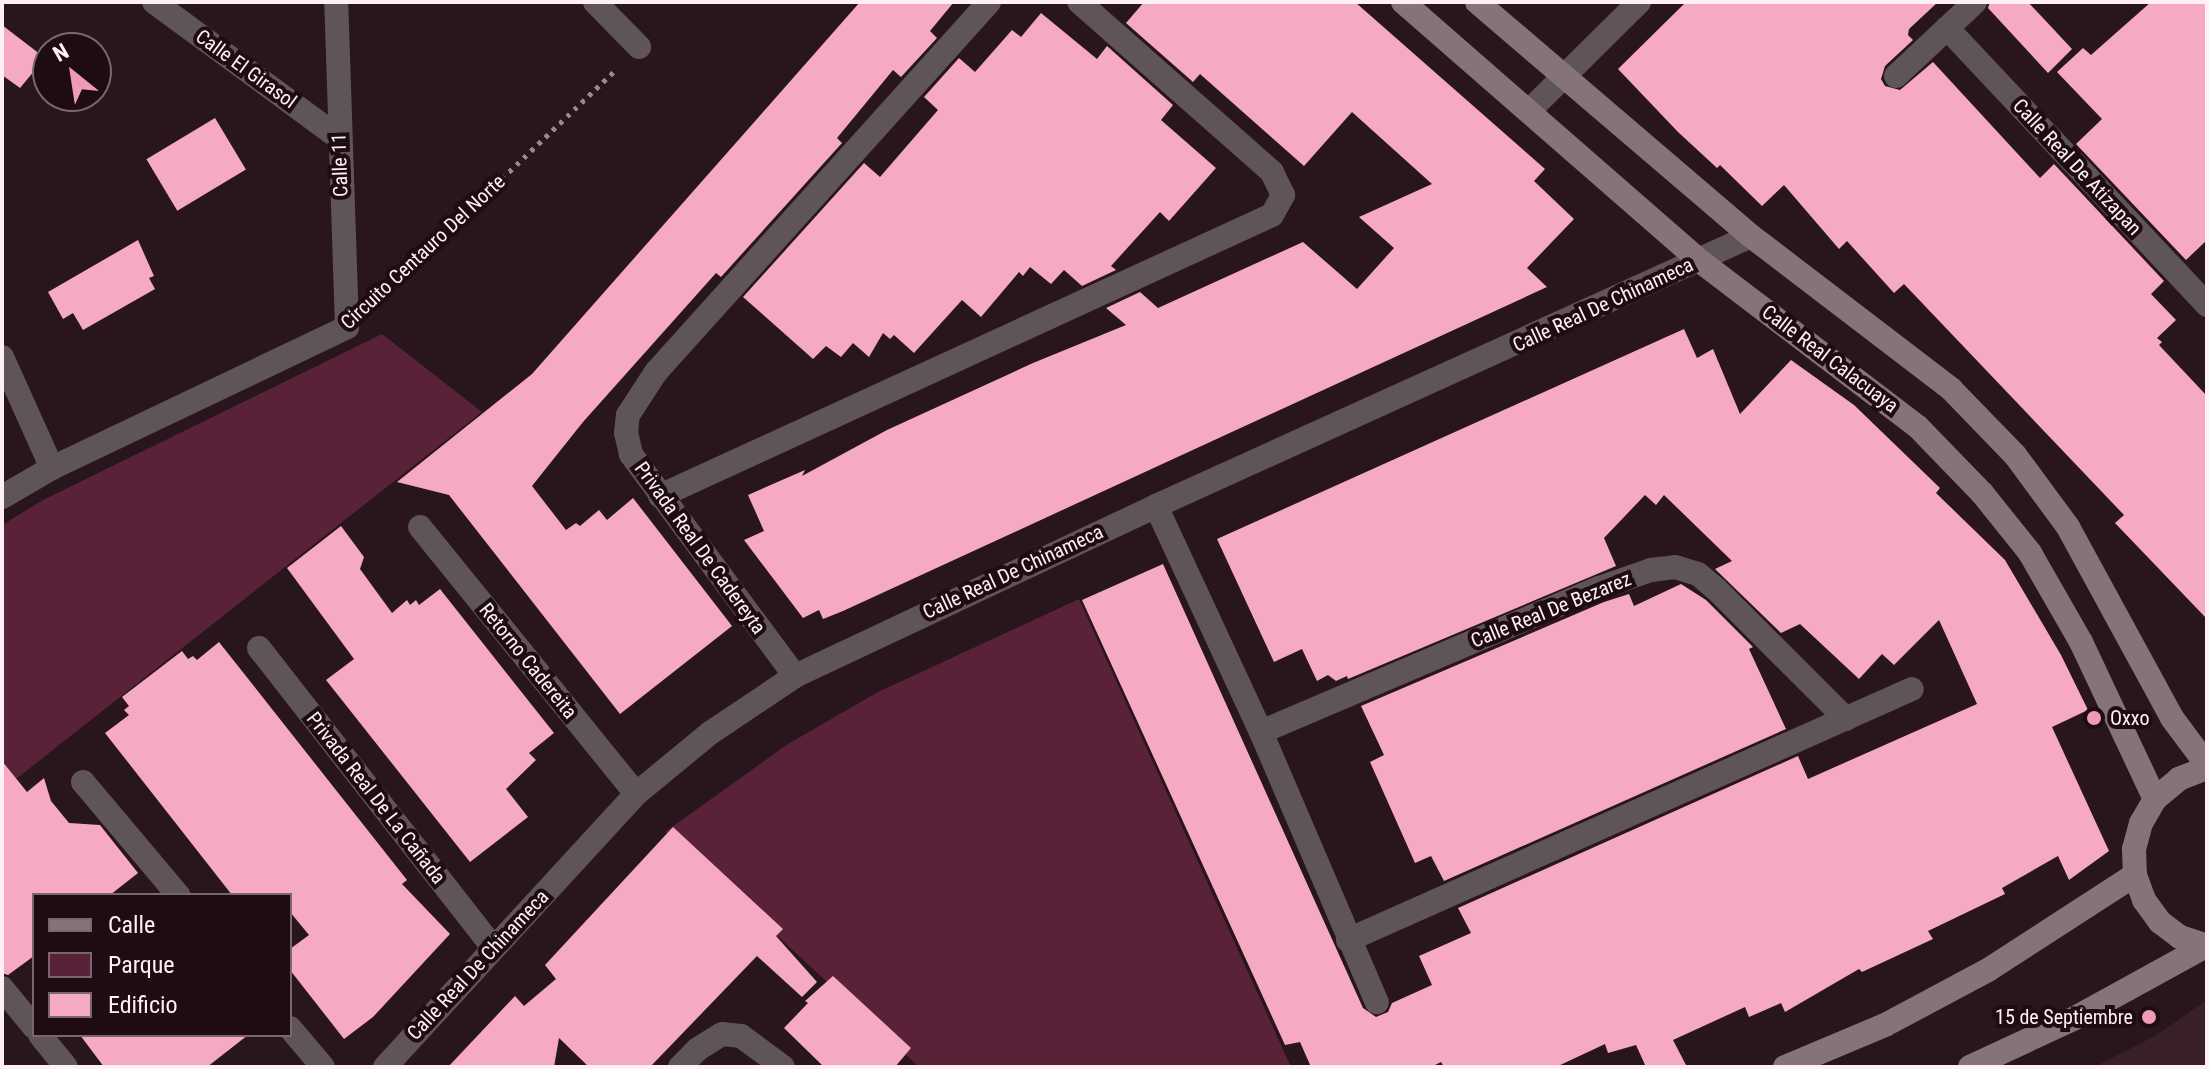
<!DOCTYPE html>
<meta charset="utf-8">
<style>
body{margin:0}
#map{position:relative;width:2209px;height:1069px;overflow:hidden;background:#29151c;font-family:"Roboto Condensed",sans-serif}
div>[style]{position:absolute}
.built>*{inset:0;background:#391f28}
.green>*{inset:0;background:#592238}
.building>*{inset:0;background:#f6aac2;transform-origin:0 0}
.path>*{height:5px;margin-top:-2.5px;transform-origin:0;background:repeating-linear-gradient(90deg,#99888d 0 4px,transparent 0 10px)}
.street>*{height:24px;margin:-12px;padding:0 12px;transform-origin:12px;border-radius:12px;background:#5f5457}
.secondary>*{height:24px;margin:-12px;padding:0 12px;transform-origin:12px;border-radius:12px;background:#857379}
.dots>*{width:22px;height:22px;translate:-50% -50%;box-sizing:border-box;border:4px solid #1f0c13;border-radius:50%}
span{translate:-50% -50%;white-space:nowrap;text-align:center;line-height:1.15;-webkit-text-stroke:8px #1f0c13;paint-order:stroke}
.street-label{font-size:20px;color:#fff0f4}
.poi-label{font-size:20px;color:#fff0f4}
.left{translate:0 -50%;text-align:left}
.right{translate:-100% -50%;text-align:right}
.frame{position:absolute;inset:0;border:4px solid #fff0f4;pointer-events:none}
.legend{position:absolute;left:32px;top:893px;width:260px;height:144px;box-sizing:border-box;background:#1f0c13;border:2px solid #79676d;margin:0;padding:10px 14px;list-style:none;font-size:24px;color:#fff0f4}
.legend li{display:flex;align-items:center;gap:16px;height:40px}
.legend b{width:40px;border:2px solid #79676d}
.north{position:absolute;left:32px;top:32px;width:80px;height:80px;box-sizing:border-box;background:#1f0c13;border:2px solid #79676d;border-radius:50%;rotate:330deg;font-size:22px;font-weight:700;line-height:32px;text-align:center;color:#fff0f4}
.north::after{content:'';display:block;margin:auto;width:28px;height:36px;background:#f09ab7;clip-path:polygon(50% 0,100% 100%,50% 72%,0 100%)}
</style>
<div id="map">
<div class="built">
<i style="clip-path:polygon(2207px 1000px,2207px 1067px,2094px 1067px,2155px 1036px)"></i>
</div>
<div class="green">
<i style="clip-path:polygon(382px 334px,482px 412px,2px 790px,2px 525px,43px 500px)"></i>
<i style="clip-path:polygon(1079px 599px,1291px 1067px,919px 1067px,665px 832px,788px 744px,878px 692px)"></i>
</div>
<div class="building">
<i style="clip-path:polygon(860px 2px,954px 2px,930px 31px,937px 38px,901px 77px,893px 70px,837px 138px,842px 143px,721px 277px,716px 273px,583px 422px,532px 486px,566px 530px,576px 523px,580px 526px,599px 510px,607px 520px,633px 498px,732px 626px,620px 714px,449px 495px,397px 482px,532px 374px)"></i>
<i style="clip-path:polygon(1144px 2px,1355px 2px,1545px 169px,1534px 181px,1574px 219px,1527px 268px,1547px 287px,843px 611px,823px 619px,819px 610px,803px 618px,744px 540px,764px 531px,748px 495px,805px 470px,802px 476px,887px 430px,1033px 363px,1126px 325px,1106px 308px,1140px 292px,1158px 308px,1303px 242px,1357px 289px,1394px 248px,1359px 217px,1432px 184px,1352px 112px,1304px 166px,1200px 74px,1193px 82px,1126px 23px)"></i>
<i style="clip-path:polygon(1686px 2px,1938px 2px,1909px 29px,1908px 35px,1913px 40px,1885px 66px,1881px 79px,1885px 86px,1900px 90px,1933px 62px,2040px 178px,2054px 164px,2164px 281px,2151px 294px,2176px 320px,2157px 338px,2162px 342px,2159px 345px,2207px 396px,2207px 619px,2115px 523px,2124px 515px,1904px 284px,1894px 293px,1847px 241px,1839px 249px,1784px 185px,1762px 206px,1720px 165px,1717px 168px,1678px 132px,1618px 69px)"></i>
<i style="clip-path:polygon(1990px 2px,2028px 2px,2072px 49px,2048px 73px,1988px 8px)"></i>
<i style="clip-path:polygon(2151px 2px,2207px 2px,2207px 240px,2186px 260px,2076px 144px,2102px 119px,2057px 72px,2083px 48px,2091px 55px)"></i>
<i style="clip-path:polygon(1041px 13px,1097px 59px,1107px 46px,1173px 105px,1161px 120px,1216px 168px,1169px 221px,1160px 212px,1111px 266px,1116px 270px,1082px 286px,1064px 270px,1051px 284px,1030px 267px,1023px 276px,1019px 272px,981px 317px,962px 300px,914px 353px,894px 335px,890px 339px,883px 333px,869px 357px,853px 343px,841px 357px,826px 346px,813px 359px,743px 297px,864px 163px,880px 177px,938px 110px,924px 97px,959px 58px,975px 72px,1012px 30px,1021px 37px)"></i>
<i style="clip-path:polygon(2px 25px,45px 58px,20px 88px,2px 75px)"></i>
<i style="left:215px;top:118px;width:60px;height:80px;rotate:59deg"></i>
<i style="clip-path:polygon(138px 240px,154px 276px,149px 278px,155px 289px,83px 330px,73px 313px,63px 319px,48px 292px)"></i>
<i style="clip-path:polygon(1684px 329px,1697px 358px,1713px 349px,1740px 414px,1791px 360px,1854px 405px,1940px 488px,1936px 493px,2005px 560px,2061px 655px,2088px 710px,2052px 727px,2109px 851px,2069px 880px,2058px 856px,2002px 888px,2005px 894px,1928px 931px,1933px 939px,1862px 972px,1859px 969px,1785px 1012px,1781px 1003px,1749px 1017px,1745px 1007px,1673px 1040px,1687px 1067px,1646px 1067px,1636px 1045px,1608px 1053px,1605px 1044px,1556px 1067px,1444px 1067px,1441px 1062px,1431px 1067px,1311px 1067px,1300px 1042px,1285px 1045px,1082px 600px,1163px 564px,1363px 1008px,1376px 1017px,1388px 1012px,1392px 1003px,1432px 985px,1419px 956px,1471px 933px,1458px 908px,1798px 756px,1808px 779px,1977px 704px,1939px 620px,1894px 665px,1882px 654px,1859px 679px,1800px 624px,1781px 633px,1715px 569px,1732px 561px,1664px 495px,1656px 505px,1645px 495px,1604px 538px,1616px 566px,1348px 679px,1347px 676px,1336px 681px,1328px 675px,1317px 681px,1302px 649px,1274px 662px,1217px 539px)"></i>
<i style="clip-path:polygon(341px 526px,364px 557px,360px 569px,392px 613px,407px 600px,410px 605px,416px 600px,419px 605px,440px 589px,554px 733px,529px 753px,536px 760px,506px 789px,528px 817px,470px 862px,326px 680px,354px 659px,287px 568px)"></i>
<i style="clip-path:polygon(1681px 584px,1706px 600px,1753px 647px,1749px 649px,1786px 729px,1444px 881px,1431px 856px,1415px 863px,1370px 762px,1384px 755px,1361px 706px,1604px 602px,1629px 594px,1634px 606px)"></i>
<i style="clip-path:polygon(219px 642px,407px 880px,402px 884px,450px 934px,373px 1017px,344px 1039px,290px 970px,290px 949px,309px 935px,290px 912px,290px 895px,232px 895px,105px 733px,129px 715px,124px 710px,129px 706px,122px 697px,182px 651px,188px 659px,193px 656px,197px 660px)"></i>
<i style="clip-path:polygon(2px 761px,27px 792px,44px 778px,51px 801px,69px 823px,100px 825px,138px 873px,110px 895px,34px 895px,34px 956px,8px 975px,2px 973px)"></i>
<i style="clip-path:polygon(673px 827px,783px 929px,776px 936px,817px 982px,802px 997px,757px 956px,650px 1067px,589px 1067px,559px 1038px,554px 1067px,448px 1067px,515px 996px,524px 1006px,556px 979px,545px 965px)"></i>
<i style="clip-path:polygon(833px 976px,911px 1048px,895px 1067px,824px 1067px,784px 1028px,808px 1003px,805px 1001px)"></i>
<i style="clip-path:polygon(80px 1035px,248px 1035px,207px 1067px,104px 1067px)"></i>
</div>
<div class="path">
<i style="left:379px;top:296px;width:330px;rotate:-43.7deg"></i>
</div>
<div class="street">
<i style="left:154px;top:2px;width:228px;rotate:36.3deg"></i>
<i style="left:595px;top:2px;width:63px;rotate:45.6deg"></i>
<i style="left:1947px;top:28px;width:380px;rotate:46.8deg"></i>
<i style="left:1896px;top:76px;width:108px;rotate:-43.1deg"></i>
<i style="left:1529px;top:111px;width:155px;rotate:-44.7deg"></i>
<i style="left:2px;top:357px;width:122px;rotate:65.8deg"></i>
<i style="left:660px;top:496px;width:673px;rotate:-24.66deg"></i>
<i style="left:1272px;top:215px;width:23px;rotate:-61deg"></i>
<i style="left:1283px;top:195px;width:25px;rotate:-116deg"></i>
<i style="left:1272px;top:172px;width:257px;rotate:-138.6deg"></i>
<i style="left:2px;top:497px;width:58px;rotate:-30.1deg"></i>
<i style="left:52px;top:468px;width:327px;rotate:-25.5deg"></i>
<i style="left:347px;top:327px;width:325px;rotate:-91.9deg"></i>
<i style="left:1156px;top:506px;width:249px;rotate:65.1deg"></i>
<i style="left:1261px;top:732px;width:294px;rotate:66.8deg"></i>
<i style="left:420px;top:527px;width:343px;rotate:51deg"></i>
<i style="left:259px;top:648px;width:380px;rotate:52deg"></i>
<i style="left:795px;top:676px;width:276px;rotate:-126.5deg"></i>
<i style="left:631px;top:454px;width:22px;rotate:-103deg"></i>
<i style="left:626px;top:433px;width:18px;rotate:-84deg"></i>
<i style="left:628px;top:415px;width:51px;rotate:-56.9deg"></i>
<i style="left:656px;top:372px;width:498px;rotate:-48deg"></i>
<i style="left:1261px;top:732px;width:367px;rotate:-23.1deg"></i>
<i style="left:1599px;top:588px;width:55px;rotate:-19.1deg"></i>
<i style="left:1651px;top:570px;width:24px;rotate:-7deg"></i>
<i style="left:1675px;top:567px;width:24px;rotate:17deg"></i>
<i style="left:1698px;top:574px;width:23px;rotate:40deg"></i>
<i style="left:1716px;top:589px;width:184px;rotate:45deg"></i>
<i style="left:83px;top:782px;width:148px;rotate:49.9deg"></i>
<i style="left:1348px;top:940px;width:617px;rotate:-23.99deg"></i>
<i style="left:2px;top:988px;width:50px;rotate:50.6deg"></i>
<i style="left:290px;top:1028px;width:51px;rotate:49.8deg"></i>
<i style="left:40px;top:1035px;width:41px;rotate:50.9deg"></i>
<i style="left:385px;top:1067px;width:371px;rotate:-47.4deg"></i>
<i style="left:636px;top:794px;width:96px;rotate:-39.5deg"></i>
<i style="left:710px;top:733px;width:102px;rotate:-33.8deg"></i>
<i style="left:795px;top:676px;width:399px;rotate:-25.2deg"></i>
<i style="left:1156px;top:506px;width:653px;rotate:-24.41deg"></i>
<i style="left:680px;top:1067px;width:25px;rotate:-45deg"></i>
<i style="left:698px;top:1049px;width:28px;rotate:-32deg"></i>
<i style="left:722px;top:1034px;width:19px;rotate:6deg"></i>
<i style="left:741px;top:1036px;width:52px;rotate:36.4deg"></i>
</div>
<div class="secondary">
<i style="left:1403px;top:2px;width:394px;rotate:41.1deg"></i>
<i style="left:1700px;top:261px;width:274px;rotate:37.3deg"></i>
<i style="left:1918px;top:427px;width:92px;rotate:45.9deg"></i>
<i style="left:1982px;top:493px;width:77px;rotate:51.3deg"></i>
<i style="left:2030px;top:553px;width:103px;rotate:60.2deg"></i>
<i style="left:2081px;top:642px;width:174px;rotate:64.8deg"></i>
<i style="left:1477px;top:2px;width:360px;rotate:40.5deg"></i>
<i style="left:1751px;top:236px;width:252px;rotate:37.4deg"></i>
<i style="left:1951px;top:389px;width:92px;rotate:45.9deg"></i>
<i style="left:2015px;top:455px;width:89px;rotate:53.6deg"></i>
<i style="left:2068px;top:527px;width:217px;rotate:61.4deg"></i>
<i style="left:2172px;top:718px;width:59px;rotate:53.3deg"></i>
<i style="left:2207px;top:768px;width:30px;rotate:159deg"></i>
<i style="left:2179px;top:779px;width:31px;rotate:140deg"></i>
<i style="left:2155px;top:799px;width:28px;rotate:120deg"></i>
<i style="left:2141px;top:823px;width:27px;rotate:105deg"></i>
<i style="left:2134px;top:849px;width:26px;rotate:88deg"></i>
<i style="left:2135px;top:875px;width:27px;rotate:70deg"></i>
<i style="left:2144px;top:900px;width:27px;rotate:54deg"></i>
<i style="left:2160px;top:922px;width:25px;rotate:37deg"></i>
<i style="left:2180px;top:937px;width:28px;rotate:18deg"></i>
<i style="left:1785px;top:1067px;width:108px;rotate:-22.8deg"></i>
<i style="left:1885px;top:1025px;width:117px;rotate:-28.1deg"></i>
<i style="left:1988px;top:970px;width:175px;rotate:-32.9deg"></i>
<i style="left:1970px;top:1067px;width:114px;rotate:-25deg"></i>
<i style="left:2073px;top:1019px;width:152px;rotate:-28.8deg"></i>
</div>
<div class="dots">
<i style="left:2094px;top:718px;background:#f09ab7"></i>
<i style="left:2149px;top:1017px;background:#f09ab7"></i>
</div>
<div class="street-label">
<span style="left:246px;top:69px;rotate:36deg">Calle El Girasol</span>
<span style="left:340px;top:165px;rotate:-92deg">Calle 11</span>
<span style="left:2077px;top:167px;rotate:47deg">Calle Real De Atizapan</span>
<span style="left:423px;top:252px;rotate:-43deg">Circuito Centauro Del Norte</span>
<span style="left:1603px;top:305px;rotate:-25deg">Calle Real De Chinameca</span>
<span style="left:1830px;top:359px;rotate:37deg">Calle Real Calacuaya</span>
<span style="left:700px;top:548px;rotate:54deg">Privada Real De Cadereyta</span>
<span style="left:1013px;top:572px;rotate:-25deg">Calle Real De Chinameca</span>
<span style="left:1551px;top:610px;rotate:-22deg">Calle Real De Bezarez</span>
<span style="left:528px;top:661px;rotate:51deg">Retorno Cadereita</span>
<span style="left:376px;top:798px;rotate:52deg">Privada Real De La Cañada</span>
<span style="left:478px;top:965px;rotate:-47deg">Calle Real De Chinameca</span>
</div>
<div class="poi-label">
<span class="left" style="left:2110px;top:718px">Oxxo</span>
<span class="right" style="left:2133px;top:1017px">15 de Septiembre</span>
</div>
<div class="frame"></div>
<ul class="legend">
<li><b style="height:10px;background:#857379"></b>Calle</li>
<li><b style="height:22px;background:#592238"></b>Parque</li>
<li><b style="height:22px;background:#f6aac2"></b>Edificio</li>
</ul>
<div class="north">N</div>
</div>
